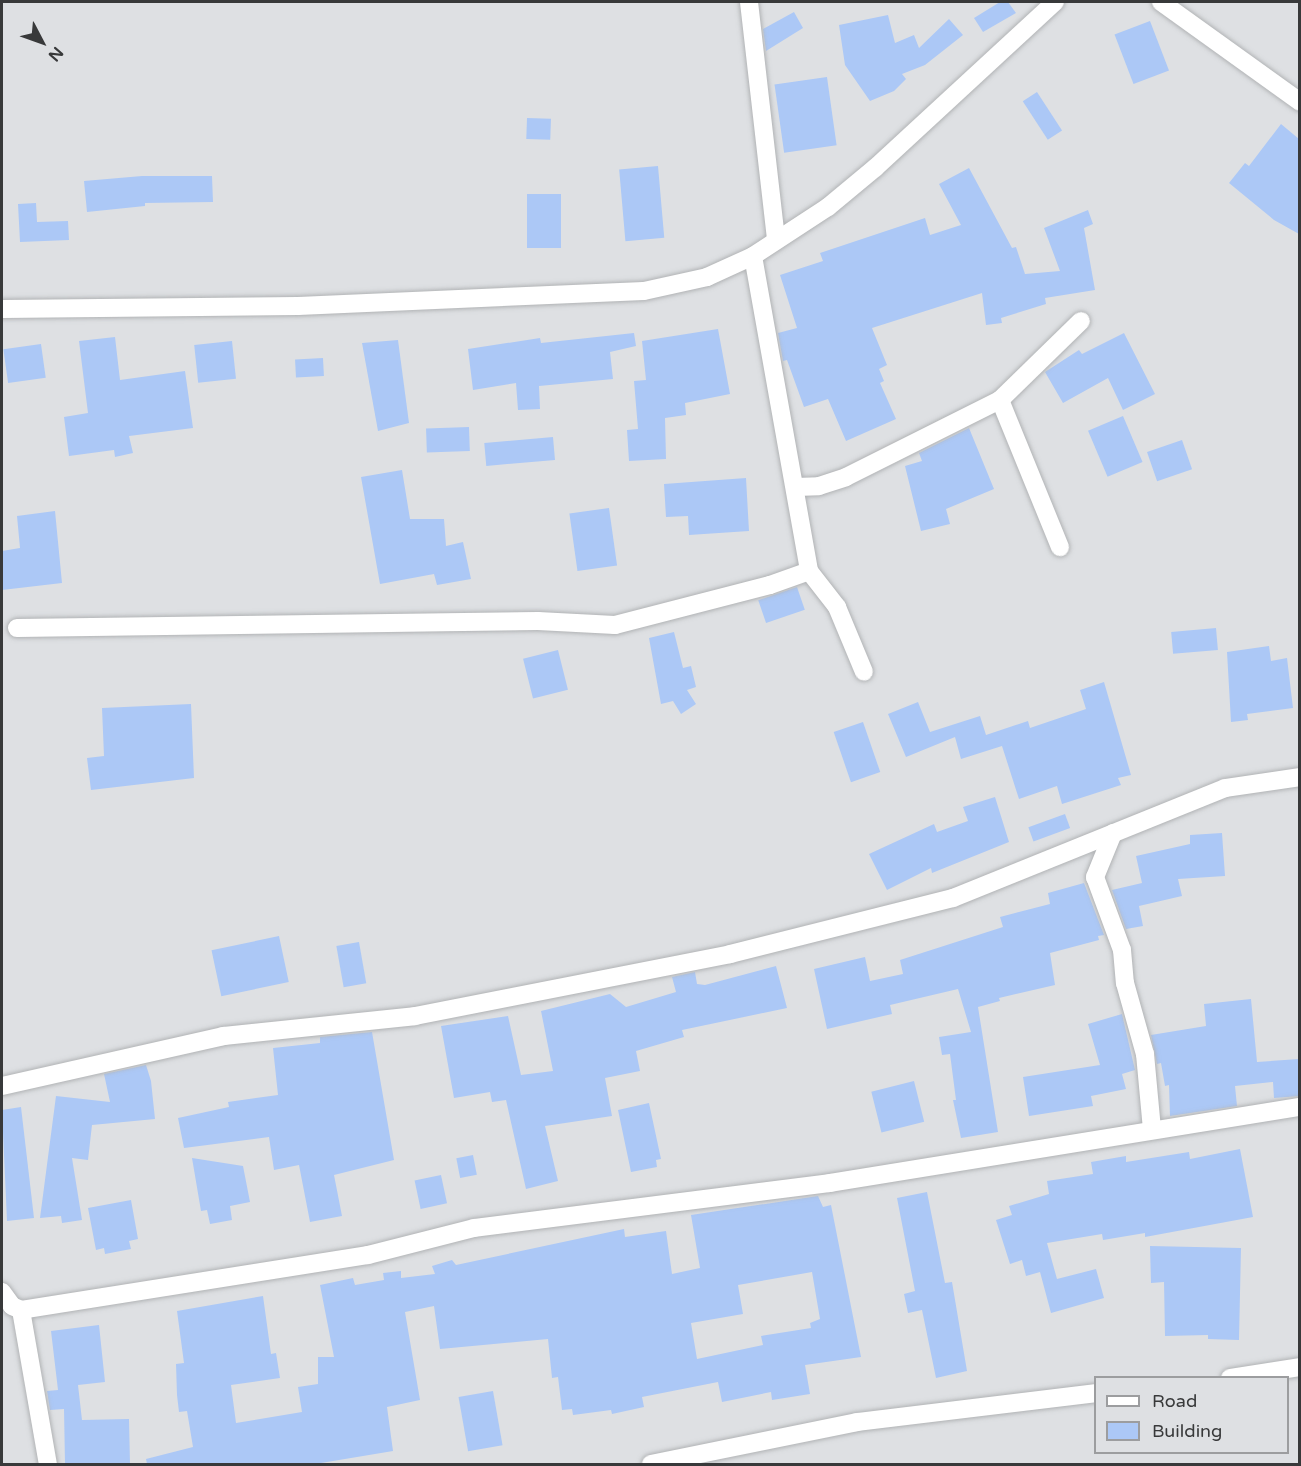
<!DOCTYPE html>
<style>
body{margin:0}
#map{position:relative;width:1301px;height:1466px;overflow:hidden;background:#dee0e3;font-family:"Varela Round",sans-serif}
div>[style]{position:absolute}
.building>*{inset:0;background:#acc8f6;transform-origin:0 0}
.roads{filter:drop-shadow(0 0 2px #b1b3b5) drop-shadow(0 0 2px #b1b3b5)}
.minor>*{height:18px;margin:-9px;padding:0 9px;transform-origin:9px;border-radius:9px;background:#fff}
span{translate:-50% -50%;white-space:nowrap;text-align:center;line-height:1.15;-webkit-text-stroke:4.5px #dee0e3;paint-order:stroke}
.frame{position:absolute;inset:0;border:3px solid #38393a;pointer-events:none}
.legend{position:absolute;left:1094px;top:1376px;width:195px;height:78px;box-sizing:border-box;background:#dee0e3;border:2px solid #9c9d9f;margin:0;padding:8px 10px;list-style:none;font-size:18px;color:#38393a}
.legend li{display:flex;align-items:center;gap:12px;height:30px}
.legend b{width:30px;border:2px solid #9c9d9f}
.north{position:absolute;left:12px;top:12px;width:60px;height:60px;-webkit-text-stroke:4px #dee0e3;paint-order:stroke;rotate:131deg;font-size:16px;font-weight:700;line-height:24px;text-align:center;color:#38393a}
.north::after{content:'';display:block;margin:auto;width:21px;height:27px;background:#38393a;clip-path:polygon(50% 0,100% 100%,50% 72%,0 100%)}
</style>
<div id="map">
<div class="building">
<i style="clip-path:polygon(1000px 2px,1008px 2px,1016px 13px,983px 32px,974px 18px)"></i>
<i style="clip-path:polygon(794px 12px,803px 28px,766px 51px,763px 29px)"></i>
<i style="clip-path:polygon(888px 15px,895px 43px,914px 35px,919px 48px,949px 19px,963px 35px,925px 65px,902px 74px,906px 79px,894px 91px,870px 101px,845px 65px,839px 25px)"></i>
<i style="left:1150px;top:21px;width:53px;height:38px;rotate:69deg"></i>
<i style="left:827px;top:77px;width:69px;height:53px;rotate:82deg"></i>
<i style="left:1037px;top:92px;width:46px;height:17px;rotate:57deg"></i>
<i style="left:527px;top:118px;width:24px;height:21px;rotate:2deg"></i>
<i style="clip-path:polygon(1281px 124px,1299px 139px,1299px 234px,1274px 220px,1229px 183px,1245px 163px,1249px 166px)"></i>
<i style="left:658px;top:166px;width:72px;height:39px;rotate:85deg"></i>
<i style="clip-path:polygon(969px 168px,1012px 248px,1016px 247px,1025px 274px,1060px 271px,1044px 228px,1088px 210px,1093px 224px,1084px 228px,1095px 290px,1045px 298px,1046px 304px,1001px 318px,1002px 323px,986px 325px,982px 293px,872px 328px,887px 365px,879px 369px,884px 381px,880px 383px,896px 419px,846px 441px,828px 399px,804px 407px,787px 360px,783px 361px,778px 333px,797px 328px,780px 275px,823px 261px,820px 253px,925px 218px,930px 235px,961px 225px,939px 184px)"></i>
<i style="clip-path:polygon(142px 176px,212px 176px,213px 202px,145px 203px,145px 206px,87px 212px,84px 181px)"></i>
<i style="left:561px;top:194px;width:54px;height:34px;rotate:90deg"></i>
<i style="clip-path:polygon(36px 203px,37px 222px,68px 221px,69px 240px,20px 242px,18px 204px)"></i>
<i style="clip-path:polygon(718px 329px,730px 394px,685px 403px,686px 415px,665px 418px,666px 459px,629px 461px,627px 430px,638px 429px,634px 381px,646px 380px,642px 341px)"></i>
<i style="clip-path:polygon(634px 333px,636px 346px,610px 352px,613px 379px,539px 386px,540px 409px,518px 410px,516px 383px,473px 390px,468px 349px,540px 338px,541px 343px)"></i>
<i style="clip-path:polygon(1124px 333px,1155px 394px,1123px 410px,1108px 378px,1063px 403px,1045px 372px,1079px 350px,1082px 354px)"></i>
<i style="clip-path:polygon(115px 337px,120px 380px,185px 371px,193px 428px,129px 436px,133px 453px,115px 457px,114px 450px,69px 456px,64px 417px,88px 413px,79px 341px)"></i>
<i style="clip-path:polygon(398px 340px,409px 423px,378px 431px,362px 343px)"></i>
<i style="left:232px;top:341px;width:38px;height:38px;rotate:84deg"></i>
<i style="left:41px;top:344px;width:34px;height:38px;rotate:82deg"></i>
<i style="left:323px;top:358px;width:18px;height:28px;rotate:87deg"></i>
<i style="left:1123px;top:416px;width:50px;height:38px;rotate:67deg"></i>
<i style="left:469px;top:427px;width:24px;height:43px;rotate:88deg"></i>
<i style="clip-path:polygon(969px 428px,994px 489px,946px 509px,950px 524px,921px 531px,905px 466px,922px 461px,919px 453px)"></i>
<i style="left:553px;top:437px;width:23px;height:69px;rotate:85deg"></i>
<i style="left:1182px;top:440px;width:31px;height:37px;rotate:71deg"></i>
<i style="clip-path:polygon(402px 470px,410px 519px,444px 519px,446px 546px,463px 542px,471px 579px,437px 585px,434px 574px,380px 584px,361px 477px)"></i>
<i style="clip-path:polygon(746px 478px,749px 531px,689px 535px,688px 516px,666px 517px,664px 484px)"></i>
<i style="left:609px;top:508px;width:58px;height:40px;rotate:82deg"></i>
<i style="clip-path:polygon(55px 511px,62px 583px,2px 590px,2px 551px,20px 548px,17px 516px)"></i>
<i style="left:797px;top:587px;width:24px;height:41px;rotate:71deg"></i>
<i style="left:1216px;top:628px;width:22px;height:45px;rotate:85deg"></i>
<i style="clip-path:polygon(674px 632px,683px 668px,691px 666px,696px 687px,687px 690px,696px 704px,681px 714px,673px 701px,661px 704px,649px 638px)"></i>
<i style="clip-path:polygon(1269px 646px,1271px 661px,1287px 658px,1293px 708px,1247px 714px,1248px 720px,1231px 722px,1227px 652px)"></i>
<i style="left:558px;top:650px;width:41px;height:36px;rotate:76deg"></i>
<i style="clip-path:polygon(1104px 682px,1131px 775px,1118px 778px,1121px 785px,1062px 804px,1057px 786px,1019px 799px,1002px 746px,961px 759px,955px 737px,906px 757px,888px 714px,918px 702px,930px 732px,980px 716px,986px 735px,1028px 721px,1030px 728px,1086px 709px,1080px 690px)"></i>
<i style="clip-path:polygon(191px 704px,194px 778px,91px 790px,87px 758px,104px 756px,102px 708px)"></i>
<i style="left:863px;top:722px;width:53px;height:31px;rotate:71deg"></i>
<i style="clip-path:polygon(995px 797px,1009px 842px,932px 873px,931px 868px,887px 890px,869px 854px,934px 824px,937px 832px,968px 821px,963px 807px)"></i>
<i style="left:1065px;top:814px;width:15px;height:39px;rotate:70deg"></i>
<i style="clip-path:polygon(1222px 833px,1225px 876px,1178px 879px,1182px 896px,1139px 906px,1143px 926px,1126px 929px,1112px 890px,1142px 883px,1136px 856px,1190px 844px,1190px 835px)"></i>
<i style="clip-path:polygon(1084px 883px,1104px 935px,1098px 936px,1099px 940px,1050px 953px,1055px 985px,999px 998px,1000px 1001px,978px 1007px,998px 1132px,961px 1138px,953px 1100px,956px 1100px,950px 1054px,942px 1055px,939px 1037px,971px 1032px,958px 989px,890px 1005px,892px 1014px,827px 1029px,814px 969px,865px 957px,870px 981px,903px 974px,900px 960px,1003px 927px,1000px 917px,1050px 904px,1048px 893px)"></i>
<i style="left:279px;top:936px;width:47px;height:69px;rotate:78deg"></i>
<i style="left:359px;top:942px;width:42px;height:23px;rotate:80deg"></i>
<i style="clip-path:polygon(776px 966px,787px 1008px,682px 1030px,684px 1037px,636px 1051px,640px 1071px,605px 1078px,612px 1116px,545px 1126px,558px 1181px,526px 1189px,506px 1100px,492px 1102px,490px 1092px,454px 1098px,441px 1026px,508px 1016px,521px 1075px,553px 1071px,541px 1011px,610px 994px,626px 1007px,676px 992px,672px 977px,695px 972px,697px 984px,705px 985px)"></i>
<i style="clip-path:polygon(1251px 999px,1257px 1062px,1299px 1059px,1299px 1096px,1274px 1098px,1273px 1082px,1235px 1086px,1237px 1106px,1170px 1116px,1169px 1085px,1165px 1086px,1161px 1063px,1157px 1064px,1151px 1035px,1206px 1026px,1204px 1004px)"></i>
<i style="clip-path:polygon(1122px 1014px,1135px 1070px,1122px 1074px,1126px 1089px,1091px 1096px,1093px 1106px,1029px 1116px,1023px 1077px,1100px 1065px,1088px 1024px)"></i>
<i style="clip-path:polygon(372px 1032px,394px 1160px,334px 1175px,342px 1216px,310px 1222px,299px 1165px,274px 1170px,269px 1137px,184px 1148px,178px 1118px,229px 1107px,228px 1102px,278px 1095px,273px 1048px,320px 1043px,320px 1037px)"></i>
<i style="clip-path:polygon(146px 1065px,151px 1081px,155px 1119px,92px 1125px,88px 1160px,72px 1158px,82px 1220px,62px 1223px,61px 1216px,40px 1218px,56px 1096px,110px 1102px,104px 1074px)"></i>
<i style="left:914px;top:1081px;width:42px;height:44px;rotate:76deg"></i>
<i style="clip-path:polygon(649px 1103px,661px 1159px,656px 1160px,657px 1167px,631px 1172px,618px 1110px)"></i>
<i style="clip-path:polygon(21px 1107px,34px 1218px,7px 1221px,2px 1110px)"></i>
<i style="clip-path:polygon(1240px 1149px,1253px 1217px,1145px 1237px,1145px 1233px,1103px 1240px,1102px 1234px,1047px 1243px,1057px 1279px,1096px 1269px,1104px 1298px,1051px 1313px,1040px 1272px,1026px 1276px,1022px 1260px,1010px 1264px,996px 1220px,1012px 1215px,1009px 1206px,1049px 1194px,1047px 1181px,1093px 1174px,1091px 1162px,1126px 1156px,1126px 1162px,1189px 1152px,1190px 1159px)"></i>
<i style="left:473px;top:1155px;width:20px;height:17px;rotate:79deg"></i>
<i style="clip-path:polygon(192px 1158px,243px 1166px,250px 1202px,230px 1206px,232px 1220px,210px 1224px,207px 1210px,201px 1211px)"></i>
<i style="left:441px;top:1175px;width:29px;height:27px;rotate:78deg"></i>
<i style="clip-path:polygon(927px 1192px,945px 1283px,952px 1282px,967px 1371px,936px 1378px,922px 1310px,908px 1313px,904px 1294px,915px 1291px,897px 1198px)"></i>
<i style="clip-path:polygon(evenodd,818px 1196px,823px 1207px,831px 1205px,861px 1357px,805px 1365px,810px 1394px,772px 1400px,771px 1392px,722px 1402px,718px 1382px,642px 1397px,644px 1407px,612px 1414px,611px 1410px,573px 1415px,572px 1409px,562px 1410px,558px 1377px,552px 1378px,548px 1339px,440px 1349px,434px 1306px,405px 1312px,420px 1400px,387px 1407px,393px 1451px,315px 1464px,147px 1464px,146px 1459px,193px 1447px,187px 1411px,179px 1412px,177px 1395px,176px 1364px,184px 1363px,177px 1311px,263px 1296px,271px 1354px,276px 1353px,280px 1378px,231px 1385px,236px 1423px,302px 1412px,298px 1387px,318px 1384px,318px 1357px,334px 1357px,320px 1285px,353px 1278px,355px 1285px,384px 1280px,383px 1273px,401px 1271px,401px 1278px,435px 1274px,432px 1266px,452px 1260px,456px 1265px,624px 1229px,625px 1237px,666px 1231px,672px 1274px,700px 1268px,691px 1215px,818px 1196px,812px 1272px,820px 1319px,810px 1323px,811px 1328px,761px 1336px,763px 1345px,697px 1359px,691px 1323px,743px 1314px,738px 1285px,812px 1272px)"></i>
<i style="clip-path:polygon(131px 1200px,138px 1239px,129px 1241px,131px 1249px,105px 1254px,104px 1248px,96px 1250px,88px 1208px)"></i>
<i style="clip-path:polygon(1150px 1246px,1241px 1248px,1239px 1340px,1208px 1339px,1208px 1335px,1165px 1336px,1164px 1282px,1151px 1283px)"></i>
<i style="clip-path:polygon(99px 1325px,105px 1382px,78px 1385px,82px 1420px,129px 1419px,130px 1464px,65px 1464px,64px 1409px,50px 1410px,47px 1391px,58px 1390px,51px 1331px)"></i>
<i style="left:493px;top:1391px;width:55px;height:35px;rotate:80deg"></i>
</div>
<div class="roads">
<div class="minor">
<i style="left:749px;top:2px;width:240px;rotate:83.5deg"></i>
<i style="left:1161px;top:2px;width:171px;rotate:35.7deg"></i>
<i style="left:753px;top:256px;width:320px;rotate:79.9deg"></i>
<i style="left:2px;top:309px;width:296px;rotate:-0.6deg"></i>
<i style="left:298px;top:306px;width:346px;rotate:-2.5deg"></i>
<i style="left:644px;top:291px;width:65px;rotate:-12.5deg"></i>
<i style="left:707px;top:277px;width:51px;rotate:-24.5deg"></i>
<i style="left:753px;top:256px;width:90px;rotate:-33.2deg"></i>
<i style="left:828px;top:207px;width:61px;rotate:-39.7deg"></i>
<i style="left:875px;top:168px;width:245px;rotate:-42.7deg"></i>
<i style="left:1000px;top:400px;width:159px;rotate:67.8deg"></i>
<i style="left:795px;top:487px;width:24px;rotate:-2deg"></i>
<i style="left:819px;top:486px;width:28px;rotate:-18deg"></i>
<i style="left:846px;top:477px;width:172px;rotate:-26.6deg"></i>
<i style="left:1000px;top:400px;width:113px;rotate:-44.3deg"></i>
<i style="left:17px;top:628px;width:521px;rotate:-0.77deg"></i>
<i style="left:538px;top:621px;width:77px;rotate:3deg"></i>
<i style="left:615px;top:625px;width:160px;rotate:-14.5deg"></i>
<i style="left:770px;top:585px;width:41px;rotate:-19.7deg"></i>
<i style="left:809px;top:571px;width:46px;rotate:52.1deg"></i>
<i style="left:837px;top:607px;width:70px;rotate:67.4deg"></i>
<i style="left:1113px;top:833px;width:48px;rotate:112.2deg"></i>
<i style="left:1095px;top:877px;width:78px;rotate:69.7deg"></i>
<i style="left:1122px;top:950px;width:33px;rotate:85deg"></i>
<i style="left:1125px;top:983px;width:74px;rotate:74.3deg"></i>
<i style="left:1145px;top:1054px;width:75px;rotate:84.7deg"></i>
<i style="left:2px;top:1086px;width:227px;rotate:-12.7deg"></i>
<i style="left:223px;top:1036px;width:193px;rotate:-5.9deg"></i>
<i style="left:415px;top:1016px;width:321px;rotate:-11.1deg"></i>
<i style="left:730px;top:954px;width:230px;rotate:-14.1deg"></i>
<i style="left:953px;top:898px;width:293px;rotate:-22deg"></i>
<i style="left:1225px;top:788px;width:76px;rotate:-8.3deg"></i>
<i style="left:2px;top:1292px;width:17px;rotate:54deg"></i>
<i style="left:12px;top:1306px;width:10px;rotate:24deg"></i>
<i style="left:21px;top:1310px;width:156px;rotate:80.1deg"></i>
<i style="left:21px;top:1310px;width:351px;rotate:-9deg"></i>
<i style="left:368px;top:1255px;width:109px;rotate:-14.3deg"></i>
<i style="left:474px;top:1228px;width:359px;rotate:-7.2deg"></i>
<i style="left:830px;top:1183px;width:476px;rotate:-9.2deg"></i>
<i style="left:1230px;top:1378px;width:71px;rotate:-8.9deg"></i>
<i style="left:651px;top:1464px;width:210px;rotate:-11.5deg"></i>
<i style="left:857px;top:1422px;width:241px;rotate:-6.9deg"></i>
</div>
</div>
<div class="frame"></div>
<ul class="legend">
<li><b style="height:8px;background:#fff"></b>Road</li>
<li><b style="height:16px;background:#acc8f6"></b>Building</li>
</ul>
<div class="north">N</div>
</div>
